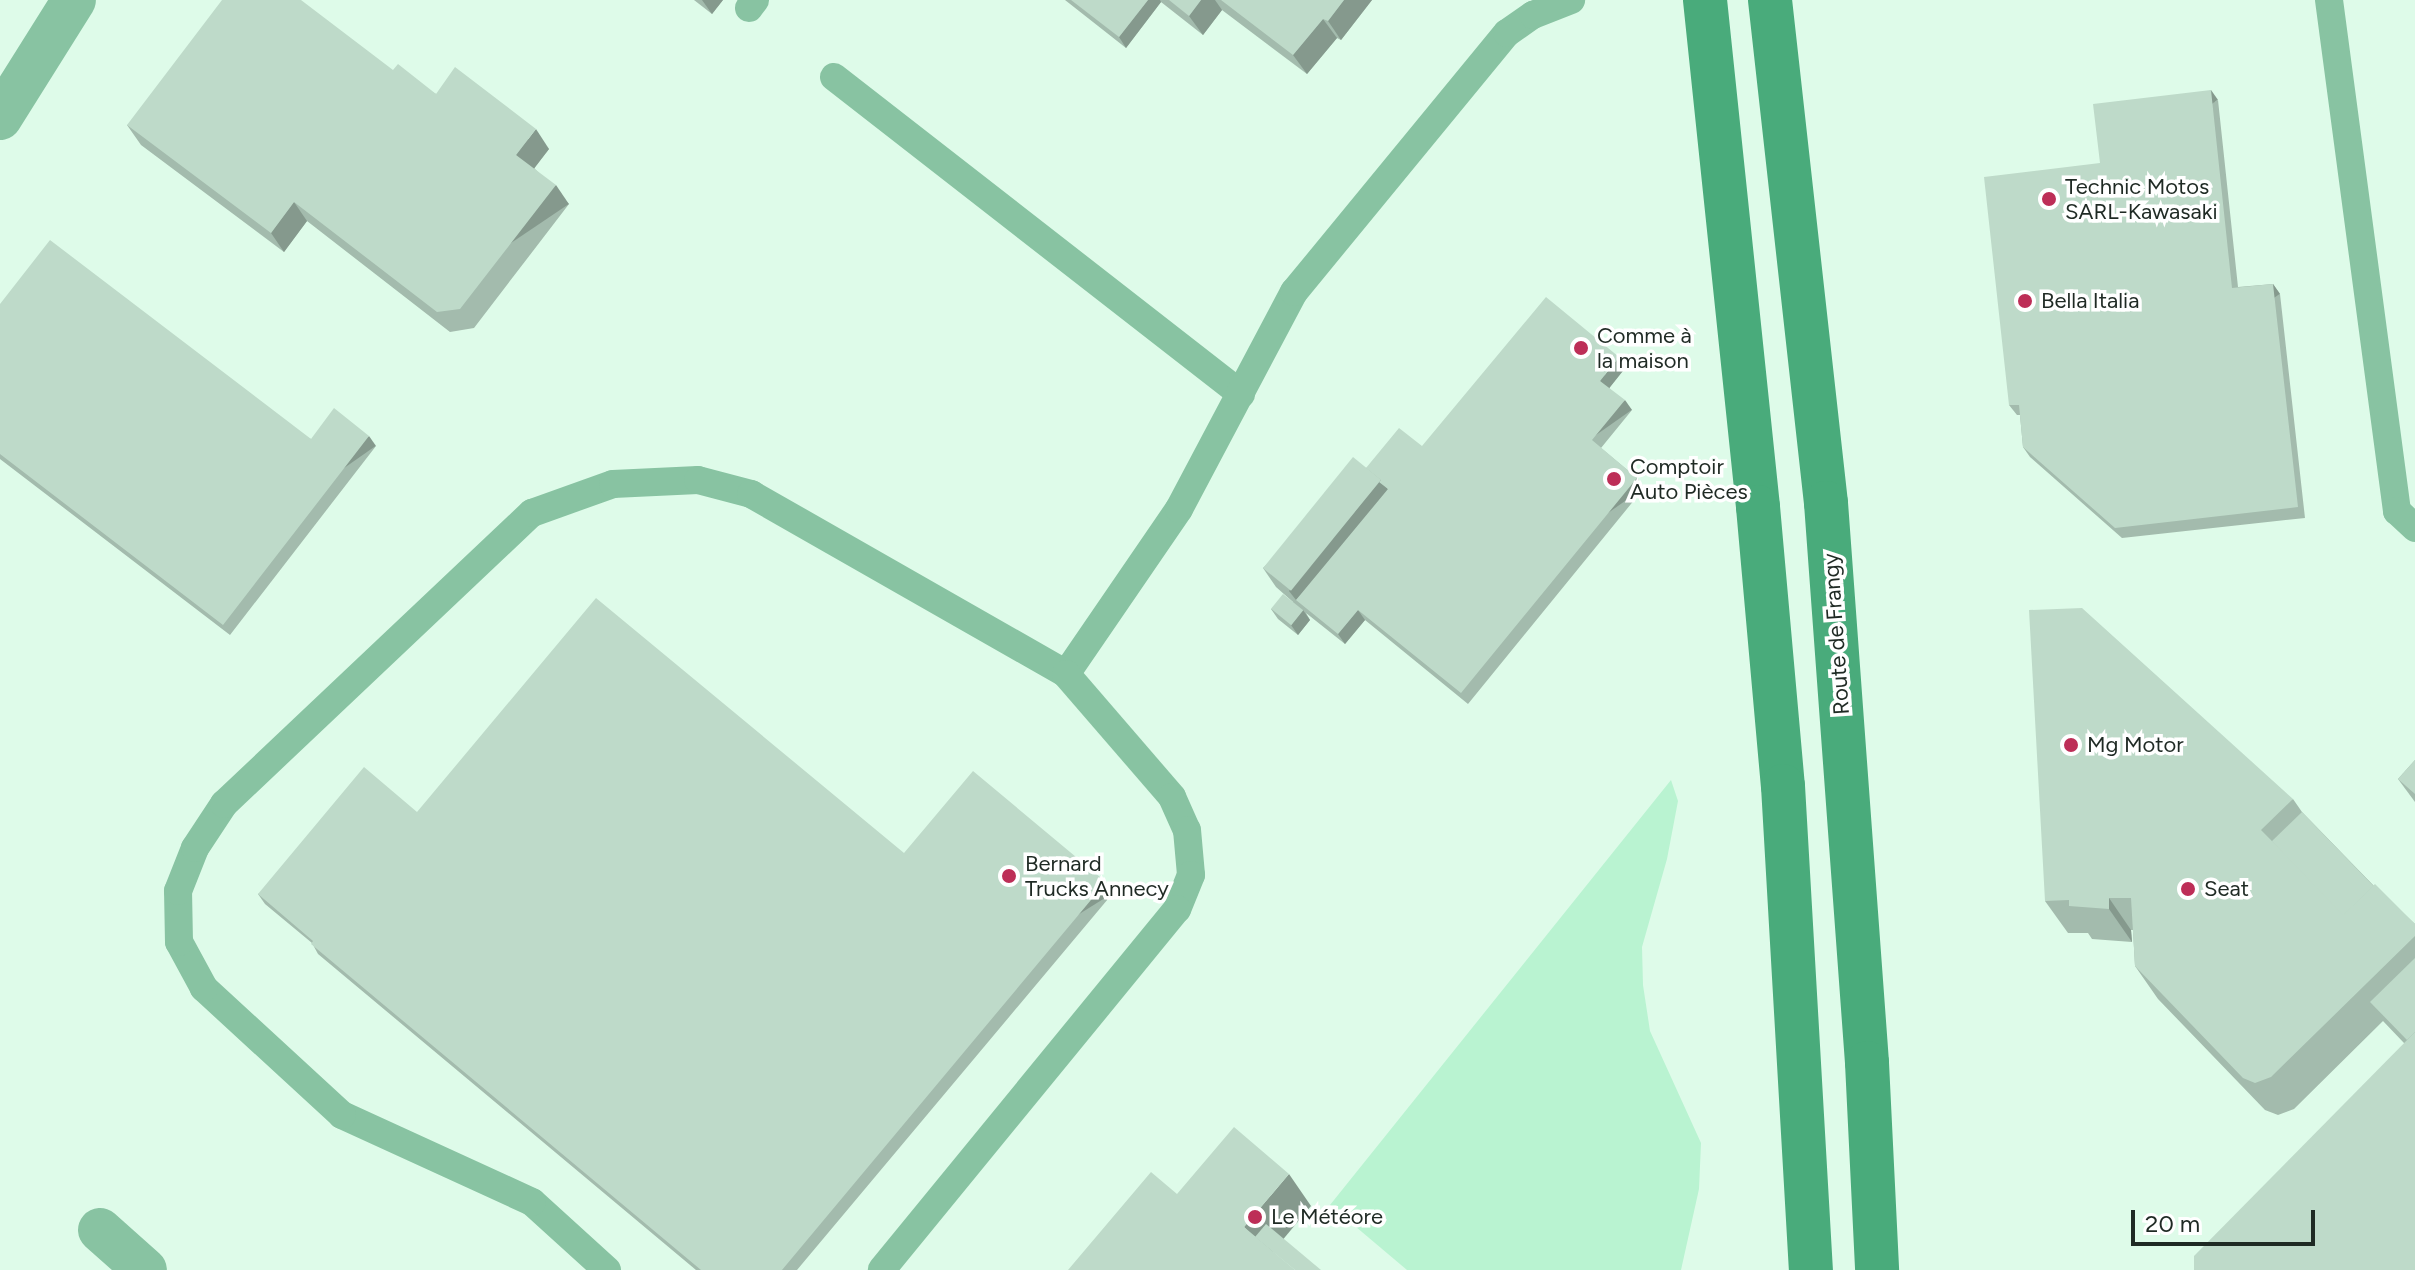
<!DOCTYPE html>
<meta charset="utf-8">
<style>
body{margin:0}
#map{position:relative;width:2415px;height:1270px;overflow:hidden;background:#defbe9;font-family:Figtree,sans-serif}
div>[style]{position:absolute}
.green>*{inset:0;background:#b9f3d1}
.service>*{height:28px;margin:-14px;padding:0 14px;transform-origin:14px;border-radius:14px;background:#88c3a2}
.minor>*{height:44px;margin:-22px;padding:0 22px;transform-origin:22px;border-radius:22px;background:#88c3a2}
.secondary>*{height:44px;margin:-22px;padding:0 22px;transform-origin:22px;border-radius:22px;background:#49ab7b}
.wall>*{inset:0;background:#a3bbad}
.shaded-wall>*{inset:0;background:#85998d;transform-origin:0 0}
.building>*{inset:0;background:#bedac9;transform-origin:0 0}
.dots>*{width:22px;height:22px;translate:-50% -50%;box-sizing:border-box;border:4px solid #fff;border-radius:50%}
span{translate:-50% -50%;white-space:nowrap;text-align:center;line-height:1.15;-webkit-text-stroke:7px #fff;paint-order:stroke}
.poi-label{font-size:22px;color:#1f2a24}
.left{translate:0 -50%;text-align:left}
.street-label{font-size:22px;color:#1f2a24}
.scale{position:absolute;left:2131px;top:1210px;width:184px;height:36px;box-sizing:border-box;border:4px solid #1f2a24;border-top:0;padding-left:10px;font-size:24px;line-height:28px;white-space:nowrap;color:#1f2a24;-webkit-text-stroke:6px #fff;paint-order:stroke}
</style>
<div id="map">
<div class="green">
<i style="clip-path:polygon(1671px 780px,1678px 801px,1667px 859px,1642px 947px,1643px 985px,1650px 1031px,1701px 1143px,1699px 1189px,1681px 1270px,1407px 1270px,1330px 1205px)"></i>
</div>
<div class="service">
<i style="left:2329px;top:0;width:516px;rotate:82.42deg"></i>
<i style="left:2397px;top:511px;width:25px;rotate:43deg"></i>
<i style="left:749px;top:8px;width:10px;rotate:-53deg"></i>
<i style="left:834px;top:77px;width:516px;rotate:37.91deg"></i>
<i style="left:1066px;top:674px;width:200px;rotate:-55.6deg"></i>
<i style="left:1179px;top:509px;width:246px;rotate:-62.1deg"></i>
<i style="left:1294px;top:292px;width:335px;rotate:-50.6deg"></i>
<i style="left:1507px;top:33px;width:32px;rotate:-35deg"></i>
<i style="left:1533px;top:15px;width:41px;rotate:-21.5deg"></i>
<i style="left:607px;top:1270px;width:101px;rotate:-137.8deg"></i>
<i style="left:532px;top:1202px;width:209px;rotate:-155.4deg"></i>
<i style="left:342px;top:1115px;width:188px;rotate:-137.4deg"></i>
<i style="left:204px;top:988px;width:52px;rotate:-118.5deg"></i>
<i style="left:179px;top:942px;width:51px;rotate:-91.1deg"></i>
<i style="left:178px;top:891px;width:46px;rotate:-68.4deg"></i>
<i style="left:195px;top:848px;width:53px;rotate:-56.6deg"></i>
<i style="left:224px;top:804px;width:424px;rotate:-43.4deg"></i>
<i style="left:532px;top:513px;width:86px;rotate:-19.7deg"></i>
<i style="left:613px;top:484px;width:85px;rotate:-2.7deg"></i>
<i style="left:698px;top:480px;width:55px;rotate:14.8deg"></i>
<i style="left:751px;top:494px;width:363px;rotate:29.7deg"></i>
<i style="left:1066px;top:674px;width:162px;rotate:49.2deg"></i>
<i style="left:1172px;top:797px;width:36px;rotate:66deg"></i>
<i style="left:1187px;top:830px;width:45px;rotate:84.9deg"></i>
<i style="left:1191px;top:875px;width:37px;rotate:112deg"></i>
<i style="left:1177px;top:909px;width:466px;rotate:129.3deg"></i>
</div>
<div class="minor">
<i style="left:0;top:118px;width:139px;rotate:-57.9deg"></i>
<i style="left:100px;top:1230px;width:60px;rotate:41.6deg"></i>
</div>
<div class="secondary">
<i style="left:1705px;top:0;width:510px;rotate:84.03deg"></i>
<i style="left:1758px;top:507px;width:280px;rotate:84.9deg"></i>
<i style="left:1783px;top:786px;width:485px;rotate:86.7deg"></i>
<i style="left:1770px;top:0;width:506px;rotate:83.65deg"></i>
<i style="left:1826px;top:503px;width:561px;rotate:85.81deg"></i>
<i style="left:1867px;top:1063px;width:207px;rotate:87.2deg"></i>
</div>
<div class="wall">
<i style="clip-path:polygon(694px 0,723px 0,712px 14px)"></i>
<i style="clip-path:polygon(1065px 0,1372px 0,1341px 40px,1337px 38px,1307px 74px,1222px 10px,1203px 35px,1161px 2px,1126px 48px)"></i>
<i style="clip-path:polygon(393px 70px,436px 94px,549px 149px,534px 168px,569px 204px,474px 328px,450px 332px,307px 221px,284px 252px,141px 145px,127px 125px)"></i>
<i style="clip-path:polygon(2218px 100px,2238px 287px,2273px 284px,2280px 294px,2305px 518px,2122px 538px,2030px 457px,2023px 447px,2020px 415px,2017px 415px,2009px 405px,2100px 163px)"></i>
<i style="clip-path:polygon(0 304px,311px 439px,376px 446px,230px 635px,0 459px)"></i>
<i style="clip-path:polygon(1626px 367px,1609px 388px,1632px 410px,1601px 448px,1637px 478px,1644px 488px,1468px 704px,1365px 620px,1345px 644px,1306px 613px,1310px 620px,1298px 635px,1278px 619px,1271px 609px,1293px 602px,1276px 587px,1263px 568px,1366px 468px)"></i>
<i style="clip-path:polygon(2415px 760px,2415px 802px,2398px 779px)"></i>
<i style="clip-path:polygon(2293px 799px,2302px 812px,2374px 886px,2415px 924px,2415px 1270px,2404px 1043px,2383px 1021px,2294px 1109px,2278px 1115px,2265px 1110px,2158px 999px,2135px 966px,2133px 930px,2131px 930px,2132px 942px,2092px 939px,2088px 933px,2068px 933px,2045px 901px)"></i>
<i style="clip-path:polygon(417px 812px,904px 853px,1106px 882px,1113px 893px,797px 1270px,696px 1270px,318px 954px,312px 943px,265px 904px,258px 894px)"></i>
</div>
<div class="shaded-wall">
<i style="clip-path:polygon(702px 0,723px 0,712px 14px)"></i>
<i style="clip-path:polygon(1148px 0,1160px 0,1161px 2px,1126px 48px,1119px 37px)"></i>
<i style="clip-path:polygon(1201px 0,1215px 0,1222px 10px,1203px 35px,1189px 16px)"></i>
<i style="clip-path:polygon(1344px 0,1372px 0,1341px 40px,1328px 21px)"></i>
<i style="clip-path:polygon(1323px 19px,1337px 38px,1307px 74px,1293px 55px)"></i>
<i style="left:2211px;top:90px;width:12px;height:199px;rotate:55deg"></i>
<i style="clip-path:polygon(536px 129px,549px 149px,530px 174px,516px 155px)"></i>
<i style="left:556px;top:185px;width:23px;height:157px;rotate:56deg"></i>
<i style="clip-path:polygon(294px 202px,307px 221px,284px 252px,271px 233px)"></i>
<i style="left:2273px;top:284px;width:12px;height:224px;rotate:55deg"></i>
<i style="clip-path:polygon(1619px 357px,1626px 367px,1607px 391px,1600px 381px)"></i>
<i style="left:1625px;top:400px;width:12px;height:52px;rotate:55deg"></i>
<i style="left:369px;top:436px;width:12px;height:239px;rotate:55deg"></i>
<i style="left:1637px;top:478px;width:12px;height:278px;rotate:55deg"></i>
<i style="clip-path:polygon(1381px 480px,1395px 499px,1296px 600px,1289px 591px)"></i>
<i style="clip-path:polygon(1303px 610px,1310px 620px,1298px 635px,1291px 625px)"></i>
<i style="clip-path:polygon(1358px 610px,1365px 620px,1345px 644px,1338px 634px)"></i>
<i style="left:1106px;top:882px;width:13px;height:505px;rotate:58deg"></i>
<i style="clip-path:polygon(2109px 898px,2131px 930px,2132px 942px,2109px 909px)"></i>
<i style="clip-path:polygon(1289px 1174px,1311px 1206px,1270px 1255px,1244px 1227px)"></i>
</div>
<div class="building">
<i style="clip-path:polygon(222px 0,301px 0,393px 70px,398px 64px,436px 94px,455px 67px,536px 129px,516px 155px,556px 185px,460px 309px,437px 312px,294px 202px,271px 233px,127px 125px)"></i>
<i style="clip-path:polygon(1071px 0,1148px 0,1119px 37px)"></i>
<i style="clip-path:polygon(1169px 0,1201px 0,1189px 16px)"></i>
<i style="clip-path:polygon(1221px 0,1344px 0,1328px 21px,1323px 19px,1293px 55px)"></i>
<i style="clip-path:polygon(2211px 90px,2232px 288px,2273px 284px,2298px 507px,2115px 528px,2023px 447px,2019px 405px,2009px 405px,1984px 177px,2100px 163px,2093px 104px)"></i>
<i style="clip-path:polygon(50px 240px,311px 439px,334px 408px,369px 436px,223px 625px,0 454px,0 304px)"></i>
<i style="clip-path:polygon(1546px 297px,1619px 357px,1600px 381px,1625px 400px,1592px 440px,1637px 478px,1461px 693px,1358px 610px,1338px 634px,1296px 600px,1388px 489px,1379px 482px,1381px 480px,1366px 468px,1399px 428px,1422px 446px)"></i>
<i style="left:1353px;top:457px;width:36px;height:143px;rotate:39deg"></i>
<i style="left:1283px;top:594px;width:26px;height:19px;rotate:39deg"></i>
<i style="clip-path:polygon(596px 598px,904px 853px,973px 771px,1106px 882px,782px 1270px,701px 1270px,311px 944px,313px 941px,258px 894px,364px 767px,417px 812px)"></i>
<i style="clip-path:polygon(2082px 608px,2293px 799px,2261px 830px,2344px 914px,2375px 884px,2415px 924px,2415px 936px,2271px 1077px,2255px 1083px,2243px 1078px,2135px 966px,2131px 898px,2109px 898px,2109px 909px,2069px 906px,2069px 900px,2045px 901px,2029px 610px)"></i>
<i style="clip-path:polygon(2415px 760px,2415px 794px,2398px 779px)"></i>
<i style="left:2302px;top:812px;width:103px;height:42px;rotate:46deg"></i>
<i style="clip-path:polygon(2415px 958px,2415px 1032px,2407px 1040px,2370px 1002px)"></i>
<i style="clip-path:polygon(2415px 1032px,2415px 1270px,2194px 1270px,2194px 1256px)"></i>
<i style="clip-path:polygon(1234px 1127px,1289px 1174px,1244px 1227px,1295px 1270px,1068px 1270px,1151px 1172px,1177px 1194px)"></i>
<i style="clip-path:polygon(1266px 1224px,1321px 1270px,1295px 1270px,1255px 1237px)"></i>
</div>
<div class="dots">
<i style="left:2049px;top:199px;background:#bd2e57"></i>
<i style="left:2025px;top:301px;background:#bd2e57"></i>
<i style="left:1581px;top:348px;background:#bd2e57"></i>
<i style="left:1614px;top:479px;background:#bd2e57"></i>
<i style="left:2071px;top:745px;background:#bd2e57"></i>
<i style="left:1009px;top:876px;background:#bd2e57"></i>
<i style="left:2188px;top:889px;background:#bd2e57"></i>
<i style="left:1255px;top:1217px;background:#bd2e57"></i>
</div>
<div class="poi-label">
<span class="left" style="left:2065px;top:199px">Technic Motos<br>SARL-Kawasaki</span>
<span class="left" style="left:2041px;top:301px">Bella Italia</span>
<span class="left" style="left:1597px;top:348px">Comme à<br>la maison</span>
<span class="left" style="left:1630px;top:479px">Comptoir<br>Auto Pièces</span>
<span class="left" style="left:2087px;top:745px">Mg Motor</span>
<span class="left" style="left:1025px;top:876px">Bernard<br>Trucks Annecy</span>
<span class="left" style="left:2204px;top:889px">Seat</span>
<span class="left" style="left:1271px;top:1217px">Le Météore</span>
</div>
<div class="street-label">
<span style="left:1836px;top:634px;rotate:-94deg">Route de Frangy</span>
</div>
<div class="scale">20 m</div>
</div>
